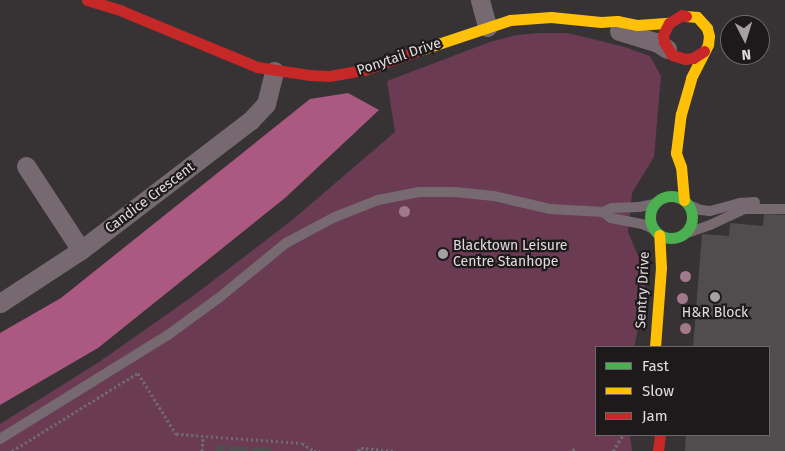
<!DOCTYPE html>
<style>
body{margin:0}
#map{position:relative;width:785px;height:451px;overflow:hidden;background:#373335;font-family:"Fira Sans",sans-serif}
div>[style]{position:absolute}
.green>*{inset:0;background:#6a3b52}
.water>*{inset:0;background:#ab5981}
.building>*{inset:0;background:#514d4f}
.path>*{height:3px;margin-top:-1.5px;transform-origin:0;background:repeating-linear-gradient(90deg,#71696c 0 2.5px,transparent 0 5px)}
.lane>*{height:10px;margin:-5px;padding:0 5px;transform-origin:5px;border-radius:5px;background:#766a70}
.street>*{height:19px;margin:-9.5px;padding:0 9.5px;transform-origin:9.5px;border-radius:9.5px;background:#766a70}
.fast>*{height:11px;margin:-5.5px;padding:0 5.5px;transform-origin:5.5px;border-radius:5.5px;background:#4caf50}
.fast>.ring{margin:-5.5px;padding:0;box-sizing:content-box;background:none;border:11px solid #4caf50;border-radius:50%}
.slow>*{height:11px;margin:-5.5px;padding:0 5.5px;transform-origin:5.5px;border-radius:5.5px;background:#ffc107}
.jam>*{height:11px;margin:-5.5px;padding:0 5.5px;transform-origin:5.5px;border-radius:5.5px;background:#c62828}
.trees>*{width:11px;height:11px;margin:-5.5px;border-radius:50%;background:#a2788b}
.dots>*{width:14px;height:14px;translate:-50% -50%;box-sizing:border-box;border:2px solid #1e1a1c;border-radius:50%}
span{translate:-50% -50%;white-space:nowrap;text-align:center;line-height:1.15;-webkit-text-stroke:4.5px #1e1a1c;paint-order:stroke}
.street-label{font-size:14px;color:#e1dbdd}
.poi-label{font-size:14px;color:#e1dbdd}
.left{translate:0 -50%;text-align:left}
.legend{position:absolute;left:595px;top:346px;width:175px;height:90px;box-sizing:border-box;background:#1e1a1c;border:1px solid #6c6769;margin:0;padding:6px 9px;list-style:none;font-size:15px;color:#e1dbdd}
.legend li{display:flex;align-items:center;gap:10px;height:25px}
.legend b{width:25px;border:1px solid #6c6769}
.north{position:absolute;left:720px;top:15px;width:50px;height:50px;box-sizing:border-box;background:#1e1a1c;border:1px solid #6c6769;border-radius:50%;rotate:175deg;font-size:14px;font-weight:700;line-height:20px;text-align:center;color:#e1dbdd}
.north::after{content:'';display:block;margin:auto;width:18px;height:22px;background:#a6a0a2;clip-path:polygon(50% 0,100% 100%,50% 72%,0 100%)}
</style>
<div id="map">
<div class="green">
<i style="clip-path:polygon(539px 33px,568px 33px,625px 47px,650px 56px,661px 76px,654px 157px,632px 193px,628px 232px,646px 275px,642px 312px,634px 347px,596px 347px,596px 435px,630px 435px,632px 451px,0 451px,0 424px,99px 362px,193px 296px,291px 221px,395px 132px,387px 81px,490px 42px,517px 35px)"></i>
</div>
<div class="water">
<i style="clip-path:polygon(348px 93px,379px 110px,285px 198px,98px 348px,0 405px,0 333px,61px 298px,310px 99px)"></i>
</div>
<div class="building">
<i style="clip-path:polygon(764px 214px,785px 215px,785px 451px,685px 451px,686px 435px,769px 435px,769px 347px,693px 347px,702px 234px,729px 236px,730px 223px,763px 226px)"></i>
<i style="clip-path:polygon(217px 445px,226px 445px,225px 451px,216px 451px)"></i>
<i style="clip-path:polygon(229px 446px,249px 447px,248px 451px,229px 451px)"></i>
<i style="clip-path:polygon(252px 447px,272px 449px,271px 451px,252px 451px)"></i>
</div>
<div class="path">
<i style="left:573px;top:448px;width:3px;rotate:72deg"></i>
<i style="left:12px;top:451px;width:148px;rotate:-31.8deg"></i>
<i style="left:138px;top:373px;width:72px;rotate:58.1deg"></i>
<i style="left:176px;top:434px;width:126px;rotate:4.1deg"></i>
<i style="left:302px;top:443px;width:14px;rotate:34deg"></i>
<i style="left:314px;top:451px;width:6px"></i>
<i style="left:202px;top:451px;width:15px;rotate:-86deg"></i>
<i style="left:358px;top:451px;width:4px;rotate:-45deg"></i>
<i style="left:361px;top:448px;width:32px;rotate:5deg"></i>
<i style="left:613px;top:451px;width:19px;rotate:-58deg"></i>
</div>
<div class="lane">
<i style="left:689px;top:205px;width:13px;rotate:23deg"></i>
<i style="left:701px;top:210px;width:9px;rotate:6deg"></i>
<i style="left:710px;top:211px;width:31px;rotate:-15deg"></i>
<i style="left:740px;top:203px;width:15px;rotate:-4deg"></i>
<i style="left:603px;top:212px;width:10px;rotate:37deg"></i>
<i style="left:611px;top:218px;width:32px;rotate:11deg"></i>
<i style="left:642px;top:224px;width:13px;rotate:23deg"></i>
<i style="left:684px;top:234px;width:28px;rotate:-19deg"></i>
<i style="left:710px;top:225px;width:38px;rotate:-25deg"></i>
<i style="left:745px;top:209px;width:40px"></i>
<i style="left:0;top:439px;width:198px;rotate:-31.8deg"></i>
<i style="left:168px;top:335px;width:64px;rotate:-36.2deg"></i>
<i style="left:220px;top:297px;width:85px;rotate:-39.3deg"></i>
<i style="left:286px;top:243px;width:55px;rotate:-28deg"></i>
<i style="left:335px;top:217px;width:46px;rotate:-21.6deg"></i>
<i style="left:378px;top:200px;width:42px;rotate:-11deg"></i>
<i style="left:419px;top:192px;width:36px"></i>
<i style="left:455px;top:192px;width:39px;rotate:6deg"></i>
<i style="left:494px;top:196px;width:57px;rotate:13.1deg"></i>
<i style="left:550px;top:209px;width:53px;rotate:3.2deg"></i>
<i style="left:603px;top:212px;width:10px;rotate:-24deg"></i>
<i style="left:612px;top:208px;width:27px;rotate:-2deg"></i>
<i style="left:639px;top:207px;width:16px;rotate:-11deg"></i>
</div>
<div class="street">
<i style="left:480px;top:0;width:28px;rotate:75deg"></i>
<i style="left:619px;top:31px;width:39px;rotate:17deg"></i>
<i style="left:656px;top:42px;width:13px;rotate:32deg"></i>
<i style="left:26px;top:166px;width:100px;rotate:56.8deg"></i>
<i style="left:0;top:303px;width:97px;rotate:-33.2deg"></i>
<i style="left:81px;top:250px;width:213px;rotate:-37.4deg"></i>
<i style="left:250px;top:121px;width:23px;rotate:-47deg"></i>
<i style="left:266px;top:104px;width:34px;rotate:-76deg"></i>
</div>
<div class="fast">
<i class="ring" style="left:650px;top:196px;width:31px;height:31px"></i>
</div>
<div class="slow">
<i style="left:420px;top:50px;width:95px;rotate:-18.4deg"></i>
<i style="left:510px;top:20px;width:41px;rotate:-4.2deg"></i>
<i style="left:551px;top:17px;width:50px;rotate:5.7deg"></i>
<i style="left:601px;top:22px;width:16px;rotate:-4deg"></i>
<i style="left:617px;top:21px;width:20px;rotate:11deg"></i>
<i style="left:637px;top:25px;width:32px;rotate:-4deg"></i>
<i style="left:684px;top:200px;width:33px;rotate:-95deg"></i>
<i style="left:681px;top:167px;width:15px;rotate:-110deg"></i>
<i style="left:676px;top:153px;width:39px;rotate:-83deg"></i>
<i style="left:681px;top:114px;width:37px;rotate:-74deg"></i>
<i style="left:691px;top:78px;width:38px;rotate:-63deg"></i>
<i style="left:708px;top:44px;width:8px;rotate:-83deg"></i>
<i style="left:709px;top:36px;width:8px;rotate:-104deg"></i>
<i style="left:707px;top:28px;width:15px;rotate:-132deg"></i>
<i style="left:697px;top:17px;width:11px;rotate:-175deg"></i>
<i style="left:655px;top:347px;width:79px;rotate:-85.7deg"></i>
<i style="left:661px;top:268px;width:33px;rotate:-93deg"></i>
</div>
<div class="jam">
<i style="left:87px;top:0;width:37px;rotate:17deg"></i>
<i style="left:122px;top:11px;width:146px;rotate:22.5deg"></i>
<i style="left:257px;top:67px;width:54px;rotate:8.6deg"></i>
<i style="left:310px;top:75px;width:19px;rotate:3deg"></i>
<i style="left:329px;top:76px;width:36px;rotate:-10deg"></i>
<i style="left:364px;top:70px;width:59px;rotate:-19.7deg"></i>
<i style="left:686px;top:16px;width:4px;rotate:-166deg"></i>
<i style="left:682px;top:15px;width:15px;rotate:148deg"></i>
<i style="left:669px;top:23px;width:13px;rotate:117deg"></i>
<i style="left:663px;top:35px;width:7px;rotate:82deg"></i>
<i style="left:664px;top:42px;width:15px;rotate:58deg"></i>
<i style="left:672px;top:55px;width:14px;rotate:17deg"></i>
<i style="left:685px;top:59px;width:8px;rotate:-7deg"></i>
<i style="left:693px;top:58px;width:13px;rotate:-32deg"></i>
<i style="left:658px;top:451px;width:16px;rotate:-83deg"></i>
</div>
<div class="trees">
<i style="left:404px;top:211px"></i>
<i style="left:685px;top:276px"></i>
<i style="left:682px;top:298px"></i>
<i style="left:685px;top:328px"></i>
</div>
<div class="dots">
<i style="left:443px;top:254px;background:#a6a0a2"></i>
<i style="left:715px;top:297px;background:#a6a0a2"></i>
</div>
<div class="street-label">
<span style="left:399px;top:57px;rotate:-19deg">Ponytail Drive</span>
<span style="left:150px;top:198px;rotate:-37deg">Candice Crescent</span>
<span style="left:643px;top:290px;rotate:-87deg">Sentry Drive</span>
</div>
<div class="poi-label">
<span class="left" style="left:453px;top:254px">Blacktown Leisure<br>Centre Stanhope</span>
<span style="left:715px;top:313px">H&amp;R Block</span>
</div>
<ul class="legend">
<li><b style="height:6px;background:#4caf50"></b>Fast</li>
<li><b style="height:6px;background:#ffc107"></b>Slow</li>
<li><b style="height:6px;background:#c62828"></b>Jam</li>
</ul>
<div class="north">N</div>
</div>
